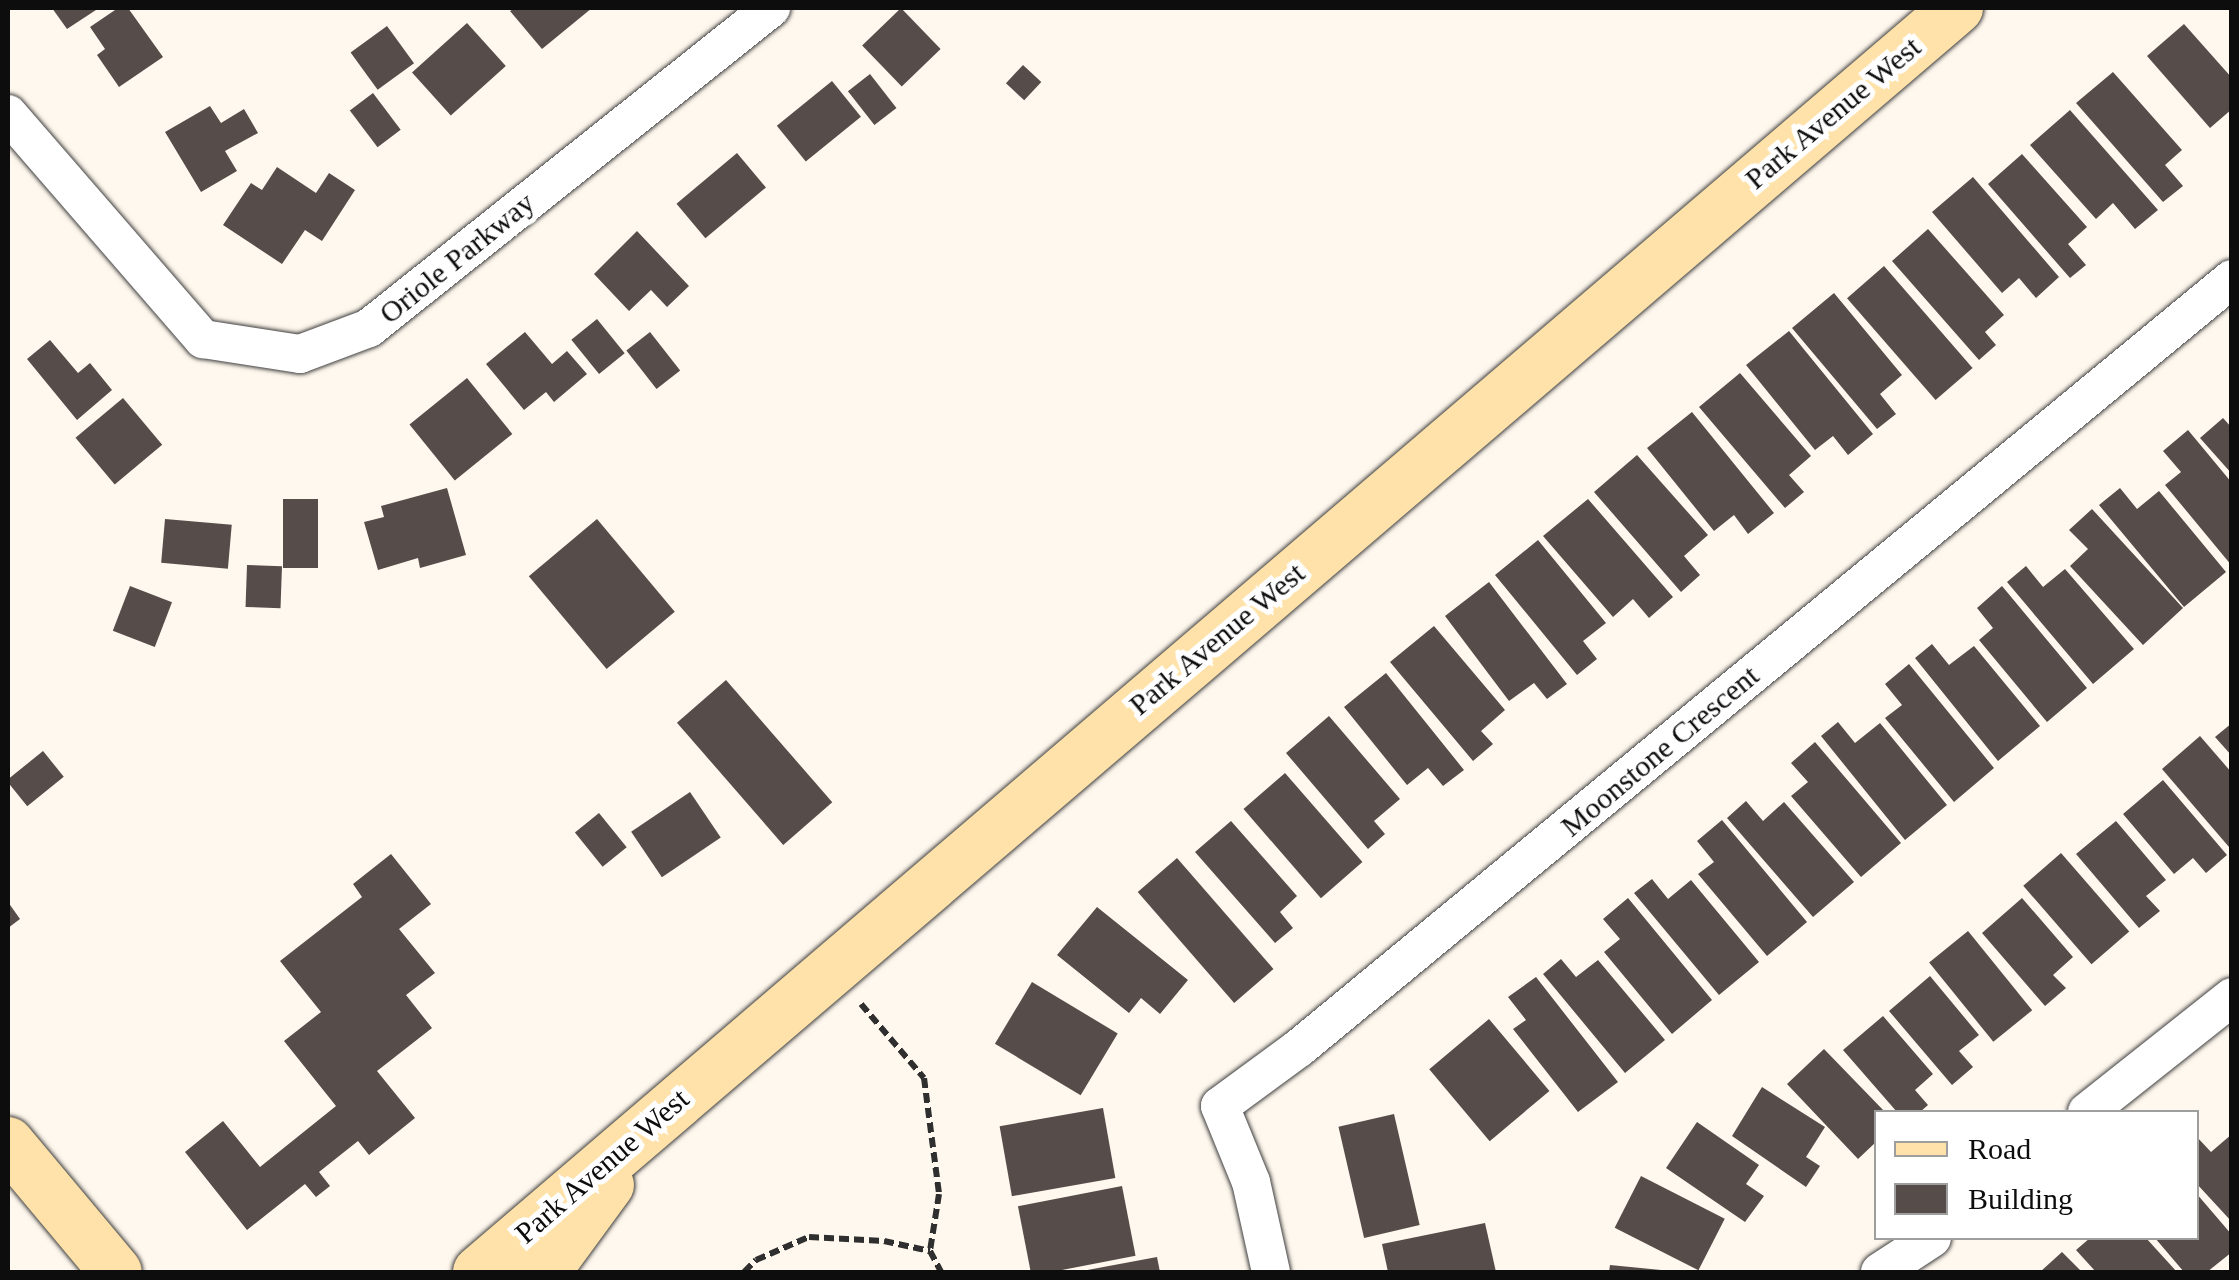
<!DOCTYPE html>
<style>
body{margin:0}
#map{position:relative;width:2239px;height:1280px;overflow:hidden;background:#fff8ee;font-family:"Times New Roman",serif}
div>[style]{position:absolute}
.building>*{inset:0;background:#564c4a;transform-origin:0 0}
.path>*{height:6px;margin-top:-3px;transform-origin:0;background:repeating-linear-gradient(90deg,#2f2f2f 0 10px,transparent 0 15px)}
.roads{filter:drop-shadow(0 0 2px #404040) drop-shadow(0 0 2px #404040)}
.minor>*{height:38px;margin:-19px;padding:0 19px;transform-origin:19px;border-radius:19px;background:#fff}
.secondary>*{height:52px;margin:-26px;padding:0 26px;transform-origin:26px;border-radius:26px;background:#ffe2a9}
span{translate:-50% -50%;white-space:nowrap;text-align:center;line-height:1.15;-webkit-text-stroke:10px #fff;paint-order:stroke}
.street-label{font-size:30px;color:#0d0d0d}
.frame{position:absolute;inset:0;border:10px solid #0d0d0d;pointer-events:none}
.legend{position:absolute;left:1874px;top:1110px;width:325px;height:130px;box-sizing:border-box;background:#fff;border:2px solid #9e9e9e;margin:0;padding:12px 18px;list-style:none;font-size:30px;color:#0d0d0d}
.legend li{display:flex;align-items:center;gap:20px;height:50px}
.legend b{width:50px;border:2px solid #9e9e9e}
</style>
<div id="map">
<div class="building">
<i style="clip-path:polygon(52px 8px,99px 8px,67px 29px)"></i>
<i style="clip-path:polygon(118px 8px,128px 8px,163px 57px,119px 87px,97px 55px,105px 49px,90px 27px)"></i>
<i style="clip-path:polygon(515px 8px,592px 8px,542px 49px,510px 11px)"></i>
<i style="left:901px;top:8px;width:57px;height:54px;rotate:46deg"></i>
<i style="left:467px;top:23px;width:58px;height:74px;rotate:48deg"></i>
<i style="clip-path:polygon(2184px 24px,2232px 78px,2232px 109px,2210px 128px,2147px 56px)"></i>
<i style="left:387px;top:26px;width:46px;height:45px;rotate:54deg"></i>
<i style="left:1023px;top:65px;width:25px;height:25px;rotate:43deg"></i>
<i style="clip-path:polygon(2113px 72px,2182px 150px,2165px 165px,2183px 186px,2163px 202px,2076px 103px)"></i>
<i style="left:870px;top:74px;width:43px;height:28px;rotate:52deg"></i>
<i style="left:832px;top:81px;width:46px;height:71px;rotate:51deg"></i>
<i style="left:373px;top:93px;width:46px;height:29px;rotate:53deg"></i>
<i style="clip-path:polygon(210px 106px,221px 123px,244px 109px,258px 133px,225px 151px,237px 171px,201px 192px,165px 132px)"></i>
<i style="clip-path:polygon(2070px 110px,2158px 210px,2135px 229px,2113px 203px,2096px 219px,2030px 145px)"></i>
<i style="left:737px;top:153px;width:45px;height:79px;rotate:50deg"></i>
<i style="clip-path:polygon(2022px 154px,2087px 227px,2068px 244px,2086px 265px,2070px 278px,1988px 184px)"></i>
<i style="clip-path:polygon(277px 167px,316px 193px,329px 173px,355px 190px,322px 241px,305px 230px,282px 264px,223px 225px,251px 183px,262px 190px)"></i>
<i style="clip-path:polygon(1973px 177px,2059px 277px,2036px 298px,2019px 278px,2002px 293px,1932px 212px)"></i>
<i style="clip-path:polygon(1928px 229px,2004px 315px,1985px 332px,1996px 345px,1979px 360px,1892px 261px)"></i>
<i style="clip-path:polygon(637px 231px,689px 286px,667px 307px,651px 290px,629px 311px,594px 274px)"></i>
<i style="left:1884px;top:266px;width:135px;height:49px;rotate:49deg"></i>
<i style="clip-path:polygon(1834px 293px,1902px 375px,1880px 394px,1896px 414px,1877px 429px,1792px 328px)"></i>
<i style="left:597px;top:319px;width:44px;height:33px;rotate:51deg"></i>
<i style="clip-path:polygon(1789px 331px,1873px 434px,1848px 455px,1833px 436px,1815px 450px,1746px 365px)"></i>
<i style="clip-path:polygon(525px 332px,552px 364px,567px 351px,587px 374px,554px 402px,546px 392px,524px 410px,486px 364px)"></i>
<i style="left:650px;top:332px;width:49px;height:30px;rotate:52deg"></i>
<i style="clip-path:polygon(50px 340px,78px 373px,90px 363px,112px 390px,77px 420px,27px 359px)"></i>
<i style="clip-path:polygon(1740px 373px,1811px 456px,1789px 475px,1804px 492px,1785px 508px,1699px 407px)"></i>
<i style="left:467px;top:378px;width:72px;height:74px;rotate:51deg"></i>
<i style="left:123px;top:398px;width:61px;height:62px;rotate:50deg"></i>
<i style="clip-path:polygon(1692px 412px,1774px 513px,1748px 534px,1734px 515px,1714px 531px,1647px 448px)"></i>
<i style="clip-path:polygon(2223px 418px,2232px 428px,2232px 474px,2200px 438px)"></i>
<i style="clip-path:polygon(2188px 430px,2232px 483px,2232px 566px,2165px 485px,2181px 472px,2163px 451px)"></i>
<i style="clip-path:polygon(1637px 455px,1708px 535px,1684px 556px,1700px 575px,1681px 592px,1594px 492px)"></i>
<i style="clip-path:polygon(447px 488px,466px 555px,420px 568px,418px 558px,378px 570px,364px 522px,384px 517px,381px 506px)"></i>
<i style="clip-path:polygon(2120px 488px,2137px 509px,2159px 491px,2226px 572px,2184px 607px,2099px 505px)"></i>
<i style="left:283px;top:499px;width:35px;height:69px"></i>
<i style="clip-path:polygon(1588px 499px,1673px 597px,1649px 618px,1633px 599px,1613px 617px,1543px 536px)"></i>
<i style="clip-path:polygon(2092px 509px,2183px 608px,2143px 645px,2070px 566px,2088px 549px,2069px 530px)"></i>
<i style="left:165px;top:519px;width:67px;height:44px;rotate:5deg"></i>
<i style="left:597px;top:519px;width:121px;height:89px;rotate:50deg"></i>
<i style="clip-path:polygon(1538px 540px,1606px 623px,1583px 641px,1597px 659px,1577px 675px,1495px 575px)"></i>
<i style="left:247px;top:565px;width:35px;height:42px;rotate:2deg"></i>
<i style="clip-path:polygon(2026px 566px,2043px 587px,2065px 569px,2134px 649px,2093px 684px,2007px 582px)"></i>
<i style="clip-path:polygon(1489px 582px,1567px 684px,1547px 699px,1534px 683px,1509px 701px,1445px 616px)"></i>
<i style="left:130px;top:586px;width:45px;height:48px;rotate:21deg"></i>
<i style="clip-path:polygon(2002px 586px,2087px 688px,2047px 722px,1979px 640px,1993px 628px,1977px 608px)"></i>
<i style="clip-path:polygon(1434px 626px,1505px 710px,1481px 731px,1493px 744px,1473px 761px,1390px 662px)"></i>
<i style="clip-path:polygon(1932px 644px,1949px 665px,1974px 646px,2040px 726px,1998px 761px,1915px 658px)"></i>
<i style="clip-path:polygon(1909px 664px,1994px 768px,1954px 802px,1885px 718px,1902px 705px,1885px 684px)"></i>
<i style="clip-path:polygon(1386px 673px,1464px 770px,1443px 786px,1428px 768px,1407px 785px,1344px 707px)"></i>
<i style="left:726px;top:680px;width:162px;height:65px;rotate:49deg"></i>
<i style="clip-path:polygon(1329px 716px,1400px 799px,1374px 821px,1385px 834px,1368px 849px,1286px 753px)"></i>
<i style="clip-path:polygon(1838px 722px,1855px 743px,1880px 723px,1947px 805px,1905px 840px,1821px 736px)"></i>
<i style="clip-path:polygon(2232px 723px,2232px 756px,2215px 737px)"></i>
<i style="clip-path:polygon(2200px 736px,2232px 773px,2229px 847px,2162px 769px)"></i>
<i style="clip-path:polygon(1815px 742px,1901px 843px,1861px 877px,1791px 796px,1808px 782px,1791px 763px)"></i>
<i style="left:43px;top:751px;width:33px;height:47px;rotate:51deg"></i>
<i style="left:1285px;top:773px;width:118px;height:55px;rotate:49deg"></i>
<i style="clip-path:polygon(2163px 780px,2227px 855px,2206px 873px,2193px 858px,2174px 874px,2123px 814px)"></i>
<i style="left:690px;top:792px;width:55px;height:71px;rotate:56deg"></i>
<i style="clip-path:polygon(1746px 801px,1763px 821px,1784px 802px,1854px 882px,1813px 917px,1727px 818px)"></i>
<i style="left:599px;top:813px;width:44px;height:31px;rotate:51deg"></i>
<i style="clip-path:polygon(1722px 820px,1807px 922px,1767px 956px,1698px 874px,1714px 862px,1697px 841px)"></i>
<i style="clip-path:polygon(1231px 821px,1297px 896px,1280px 912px,1293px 928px,1275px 943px,1195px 852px)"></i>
<i style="clip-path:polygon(2116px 821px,2166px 880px,2146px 896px,2160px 911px,2139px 928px,2076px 854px)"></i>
<i style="left:2061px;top:853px;width:104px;height:50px;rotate:49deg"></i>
<i style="clip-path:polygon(391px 854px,431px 904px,399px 929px,435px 973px,406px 995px,432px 1028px,377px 1071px,415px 1118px,369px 1155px,358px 1141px,319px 1172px,330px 1186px,316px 1197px,305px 1184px,247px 1230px,185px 1152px,223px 1121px,260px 1167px,336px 1106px,284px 1041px,321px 1012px,280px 961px,362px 897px,353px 884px)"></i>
<i style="left:1177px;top:858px;width:147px;height:52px;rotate:49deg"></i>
<i style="clip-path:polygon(1652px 879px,1668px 899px,1691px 880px,1759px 962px,1719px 995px,1634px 893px)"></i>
<i style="clip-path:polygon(1628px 898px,1712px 1000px,1672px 1034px,1604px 952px,1620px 939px,1603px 919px)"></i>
<i style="clip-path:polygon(2022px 898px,2073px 957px,2053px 975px,2066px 988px,2045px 1006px,1982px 933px)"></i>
<i style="clip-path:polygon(8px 902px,20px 919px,8px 928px)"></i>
<i style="clip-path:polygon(1097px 907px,1188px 980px,1160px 1014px,1141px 998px,1129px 1013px,1057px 955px)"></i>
<i style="left:1968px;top:931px;width:102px;height:50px;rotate:51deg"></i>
<i style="clip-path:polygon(1561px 959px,1576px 977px,1598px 960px,1665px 1040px,1625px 1073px,1543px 974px)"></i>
<i style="clip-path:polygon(1930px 976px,1979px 1035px,1959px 1051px,1973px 1067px,1952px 1085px,1889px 1011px)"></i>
<i style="clip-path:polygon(1536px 977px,1618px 1082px,1578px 1112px,1513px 1029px,1526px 1020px,1508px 997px)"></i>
<i style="left:1032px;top:982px;width:100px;height:72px;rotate:31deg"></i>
<i style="clip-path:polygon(1883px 1016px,1933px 1074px,1915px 1090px,1928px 1105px,1920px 1112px,1897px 1112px,1843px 1050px)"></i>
<i style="left:1489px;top:1019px;width:94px;height:78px;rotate:50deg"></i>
<i style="clip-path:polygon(1824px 1049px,1885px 1112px,1876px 1112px,1876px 1142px,1858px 1159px,1787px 1084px)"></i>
<i style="clip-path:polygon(1762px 1087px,1825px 1127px,1806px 1157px,1820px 1166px,1806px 1187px,1732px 1136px)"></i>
<i style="left:1103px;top:1108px;width:71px;height:105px;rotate:80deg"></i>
<i style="left:1394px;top:1114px;width:114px;height:57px;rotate:77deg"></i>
<i style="clip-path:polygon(1697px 1122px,1759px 1165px,1746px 1184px,1764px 1196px,1745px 1222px,1666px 1168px)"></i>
<i style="clip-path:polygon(2232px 1134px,2232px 1222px,2196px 1183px,2196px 1136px,2211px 1152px)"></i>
<i style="left:1641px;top:1176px;width:94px;height:58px;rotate:27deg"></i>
<i style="left:1122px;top:1186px;width:71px;height:106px;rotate:79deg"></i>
<i style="clip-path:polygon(2196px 1193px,2232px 1235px,2232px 1252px,2207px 1272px,2184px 1272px,2155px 1238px,2196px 1238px)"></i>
<i style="clip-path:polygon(1485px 1223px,1496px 1272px,1388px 1272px,1382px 1244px)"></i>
<i style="clip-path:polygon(2090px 1238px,2146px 1238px,2177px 1272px,2096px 1272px,2076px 1250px)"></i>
<i style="clip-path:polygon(2062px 1252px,2082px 1272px,2040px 1272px)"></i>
<i style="clip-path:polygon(1157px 1257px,1160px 1272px,1083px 1272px,1082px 1271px)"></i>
<i style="clip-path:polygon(1610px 1265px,1661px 1270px,1661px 1272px,1609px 1272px)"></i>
</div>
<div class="path">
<i style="left:861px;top:1004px;width:97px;rotate:49.6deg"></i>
<i style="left:924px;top:1078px;width:117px;rotate:82.6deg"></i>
<i style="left:939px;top:1194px;width:58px;rotate:99deg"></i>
<i style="left:930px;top:1251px;width:24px;rotate:62deg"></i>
<i style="left:744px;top:1272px;width:17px;rotate:-45deg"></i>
<i style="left:756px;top:1260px;width:58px;rotate:-23.5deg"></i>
<i style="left:809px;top:1237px;width:75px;rotate:3.1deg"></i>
<i style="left:884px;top:1241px;width:47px;rotate:12.3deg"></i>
</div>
<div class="roads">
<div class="minor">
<i style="left:8px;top:114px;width:298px;rotate:49.1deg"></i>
<i style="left:203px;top:339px;width:98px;rotate:8.8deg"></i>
<i style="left:300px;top:354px;width:74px;rotate:-20.6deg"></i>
<i style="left:369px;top:328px;width:514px;rotate:-38.52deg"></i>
<i style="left:2087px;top:1112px;width:185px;rotate:-38.4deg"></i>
<i style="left:1271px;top:1272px;width:92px;rotate:-102.5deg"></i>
<i style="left:1251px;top:1182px;width:82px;rotate:-112.2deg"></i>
<i style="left:1220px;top:1106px;width:98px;rotate:-36.3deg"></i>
<i style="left:1299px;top:1048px;width:1209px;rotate:-39.5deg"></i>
<i style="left:1880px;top:1272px;width:62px;rotate:-33.2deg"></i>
</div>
<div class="secondary">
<i style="left:8px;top:1143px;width:168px;rotate:50.1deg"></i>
<i style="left:479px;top:1272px;width:1945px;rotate:-40.54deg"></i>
<i style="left:544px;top:1272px;width:108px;rotate:-53.7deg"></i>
</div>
</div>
<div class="street-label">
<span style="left:1833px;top:113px;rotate:-40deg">Park Avenue West</span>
<span style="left:457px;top:258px;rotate:-39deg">Oriole Parkway</span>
<span style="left:1217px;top:639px;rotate:-40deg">Park Avenue West</span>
<span style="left:1660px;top:751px;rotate:-40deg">Moonstone Crescent</span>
<span style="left:602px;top:1166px;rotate:-41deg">Park Avenue West</span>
</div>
<div class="frame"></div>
<ul class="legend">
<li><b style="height:12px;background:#ffe2a9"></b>Road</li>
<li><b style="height:28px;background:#564c4a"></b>Building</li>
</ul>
</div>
